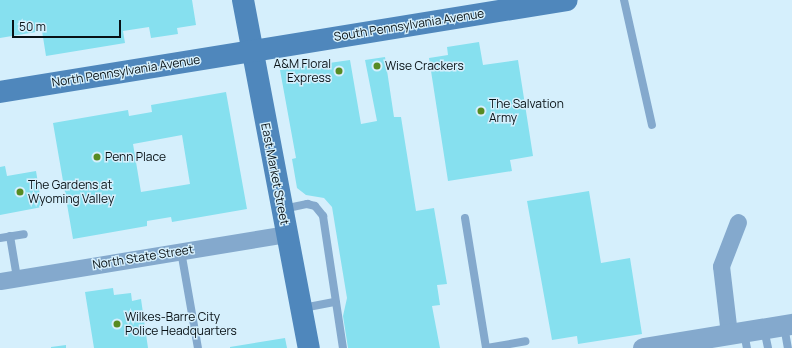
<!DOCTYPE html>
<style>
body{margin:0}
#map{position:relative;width:792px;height:348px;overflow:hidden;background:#d5effc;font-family:Manrope,sans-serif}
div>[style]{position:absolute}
.building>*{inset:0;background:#86e0ef}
.service>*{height:8px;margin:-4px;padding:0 4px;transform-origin:4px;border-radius:4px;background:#84a9cd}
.minor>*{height:17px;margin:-8.5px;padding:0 8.5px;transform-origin:8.5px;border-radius:8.5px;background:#84a9cd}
.tertiary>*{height:21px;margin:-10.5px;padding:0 10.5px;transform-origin:10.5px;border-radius:10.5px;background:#84a9cd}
.secondary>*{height:22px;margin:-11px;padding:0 11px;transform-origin:11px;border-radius:11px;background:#4f87bc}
.dots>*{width:11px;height:11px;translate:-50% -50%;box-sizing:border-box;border:2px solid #d5effc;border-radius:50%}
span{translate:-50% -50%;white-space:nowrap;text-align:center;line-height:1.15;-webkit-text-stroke:3px #d5effc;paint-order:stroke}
.street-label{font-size:12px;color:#081115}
.poi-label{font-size:12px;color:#081115}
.right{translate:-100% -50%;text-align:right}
.left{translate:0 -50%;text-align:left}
.scale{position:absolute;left:12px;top:20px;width:109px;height:18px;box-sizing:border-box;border:2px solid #081115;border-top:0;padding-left:5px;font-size:12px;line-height:14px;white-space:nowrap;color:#081115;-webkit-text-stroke:3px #d5effc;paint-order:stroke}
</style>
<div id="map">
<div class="building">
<i style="clip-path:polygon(0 0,192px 0,196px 25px,177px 28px,178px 34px,151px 38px,149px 27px,123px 31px,125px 43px,46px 56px,42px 31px,0 38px)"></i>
<i style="clip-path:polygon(479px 42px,483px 65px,518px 60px,533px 156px,510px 160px,512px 171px,448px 181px,429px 58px,448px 55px,447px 47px)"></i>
<i style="clip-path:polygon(385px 57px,394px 117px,401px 117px,416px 211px,434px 208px,447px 284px,437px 285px,440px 305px,432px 306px,440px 348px,348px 348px,343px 316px,347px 298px,332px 207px,324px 198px,306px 195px,297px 188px,292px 159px,296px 158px,280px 70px,350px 60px,361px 124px,377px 121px,365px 60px)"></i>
<i style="clip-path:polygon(evenodd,226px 92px,247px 209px,172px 222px,171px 217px,147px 221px,147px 226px,73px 239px,53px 123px,128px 110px,129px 116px,152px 112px,151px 105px,226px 92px,182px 135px,190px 184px,141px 192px,133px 144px,182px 135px)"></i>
<i style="clip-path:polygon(5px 166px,7px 176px,36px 171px,42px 207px,0 215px,0 167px)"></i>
<i style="clip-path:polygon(589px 191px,601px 263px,630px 258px,642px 334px,578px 344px,577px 336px,552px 340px,527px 201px)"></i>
<i style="clip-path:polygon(113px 288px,114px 295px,131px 293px,132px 301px,141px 299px,148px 348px,94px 348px,85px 292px)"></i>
<i style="clip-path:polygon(285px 338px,287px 348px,230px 348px,230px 347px)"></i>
<i style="clip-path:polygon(66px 345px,66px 348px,51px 348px,51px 347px)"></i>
</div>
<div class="service">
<i style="left:624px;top:0;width:128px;rotate:77.4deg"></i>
<i style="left:283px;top:209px;width:25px;rotate:-12deg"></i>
<i style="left:307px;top:204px;width:8px;rotate:14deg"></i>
<i style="left:315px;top:206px;width:13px;rotate:51deg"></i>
<i style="left:323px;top:216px;width:134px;rotate:81.4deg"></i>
<i style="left:465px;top:218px;width:132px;rotate:80.8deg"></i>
<i style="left:10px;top:236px;width:43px;rotate:80.5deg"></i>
<i style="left:0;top:238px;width:24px;rotate:-9deg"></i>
<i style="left:181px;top:251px;width:98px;rotate:80.1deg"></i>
<i style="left:303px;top:308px;width:33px;rotate:-11deg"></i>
<i style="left:784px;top:326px;width:22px;rotate:80deg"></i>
<i style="left:764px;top:329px;width:19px;rotate:78deg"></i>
<i style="left:744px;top:333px;width:15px;rotate:79deg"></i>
<i style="left:487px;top:348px;width:39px;rotate:-10deg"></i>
</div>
<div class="minor">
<i style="left:0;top:281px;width:291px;rotate:-9.3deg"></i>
<i style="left:729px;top:334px;width:68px;rotate:-96.7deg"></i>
<i style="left:721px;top:266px;width:47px;rotate:-68.9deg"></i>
</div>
<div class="tertiary">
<i style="left:643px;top:348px;width:151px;rotate:-9.2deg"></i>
</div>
<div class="secondary">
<i style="left:243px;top:0;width:354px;rotate:79.3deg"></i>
<i style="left:0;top:92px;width:574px;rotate:-9.22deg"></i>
</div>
<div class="dots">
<i style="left:377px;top:66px;background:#578b22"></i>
<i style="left:339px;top:71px;background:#578b22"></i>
<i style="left:481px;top:111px;background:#578b22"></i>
<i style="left:97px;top:157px;background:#578b22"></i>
<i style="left:20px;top:192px;background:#578b22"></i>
<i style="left:117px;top:324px;background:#578b22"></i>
</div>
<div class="street-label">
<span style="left:409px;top:25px;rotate:-9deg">South Pennsylvania Avenue</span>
<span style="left:126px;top:71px;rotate:-9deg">North Pennsylvania Avenue</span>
<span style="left:275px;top:174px;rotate:79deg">East Market Street</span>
<span style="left:143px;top:257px;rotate:-9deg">North State Street</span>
</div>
<div class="poi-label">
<span class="right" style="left:331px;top:71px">A&amp;M Floral<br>Express</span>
<span class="left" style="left:385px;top:66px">Wise Crackers</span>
<span class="left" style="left:489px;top:111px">The Salvation<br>Army</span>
<span class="left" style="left:105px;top:157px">Penn Place</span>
<span class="left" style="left:28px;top:192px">The Gardens at<br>Wyoming Valley</span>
<span class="left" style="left:125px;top:324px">Wilkes-Barre City<br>Police Headquarters</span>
</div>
<div class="scale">50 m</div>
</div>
